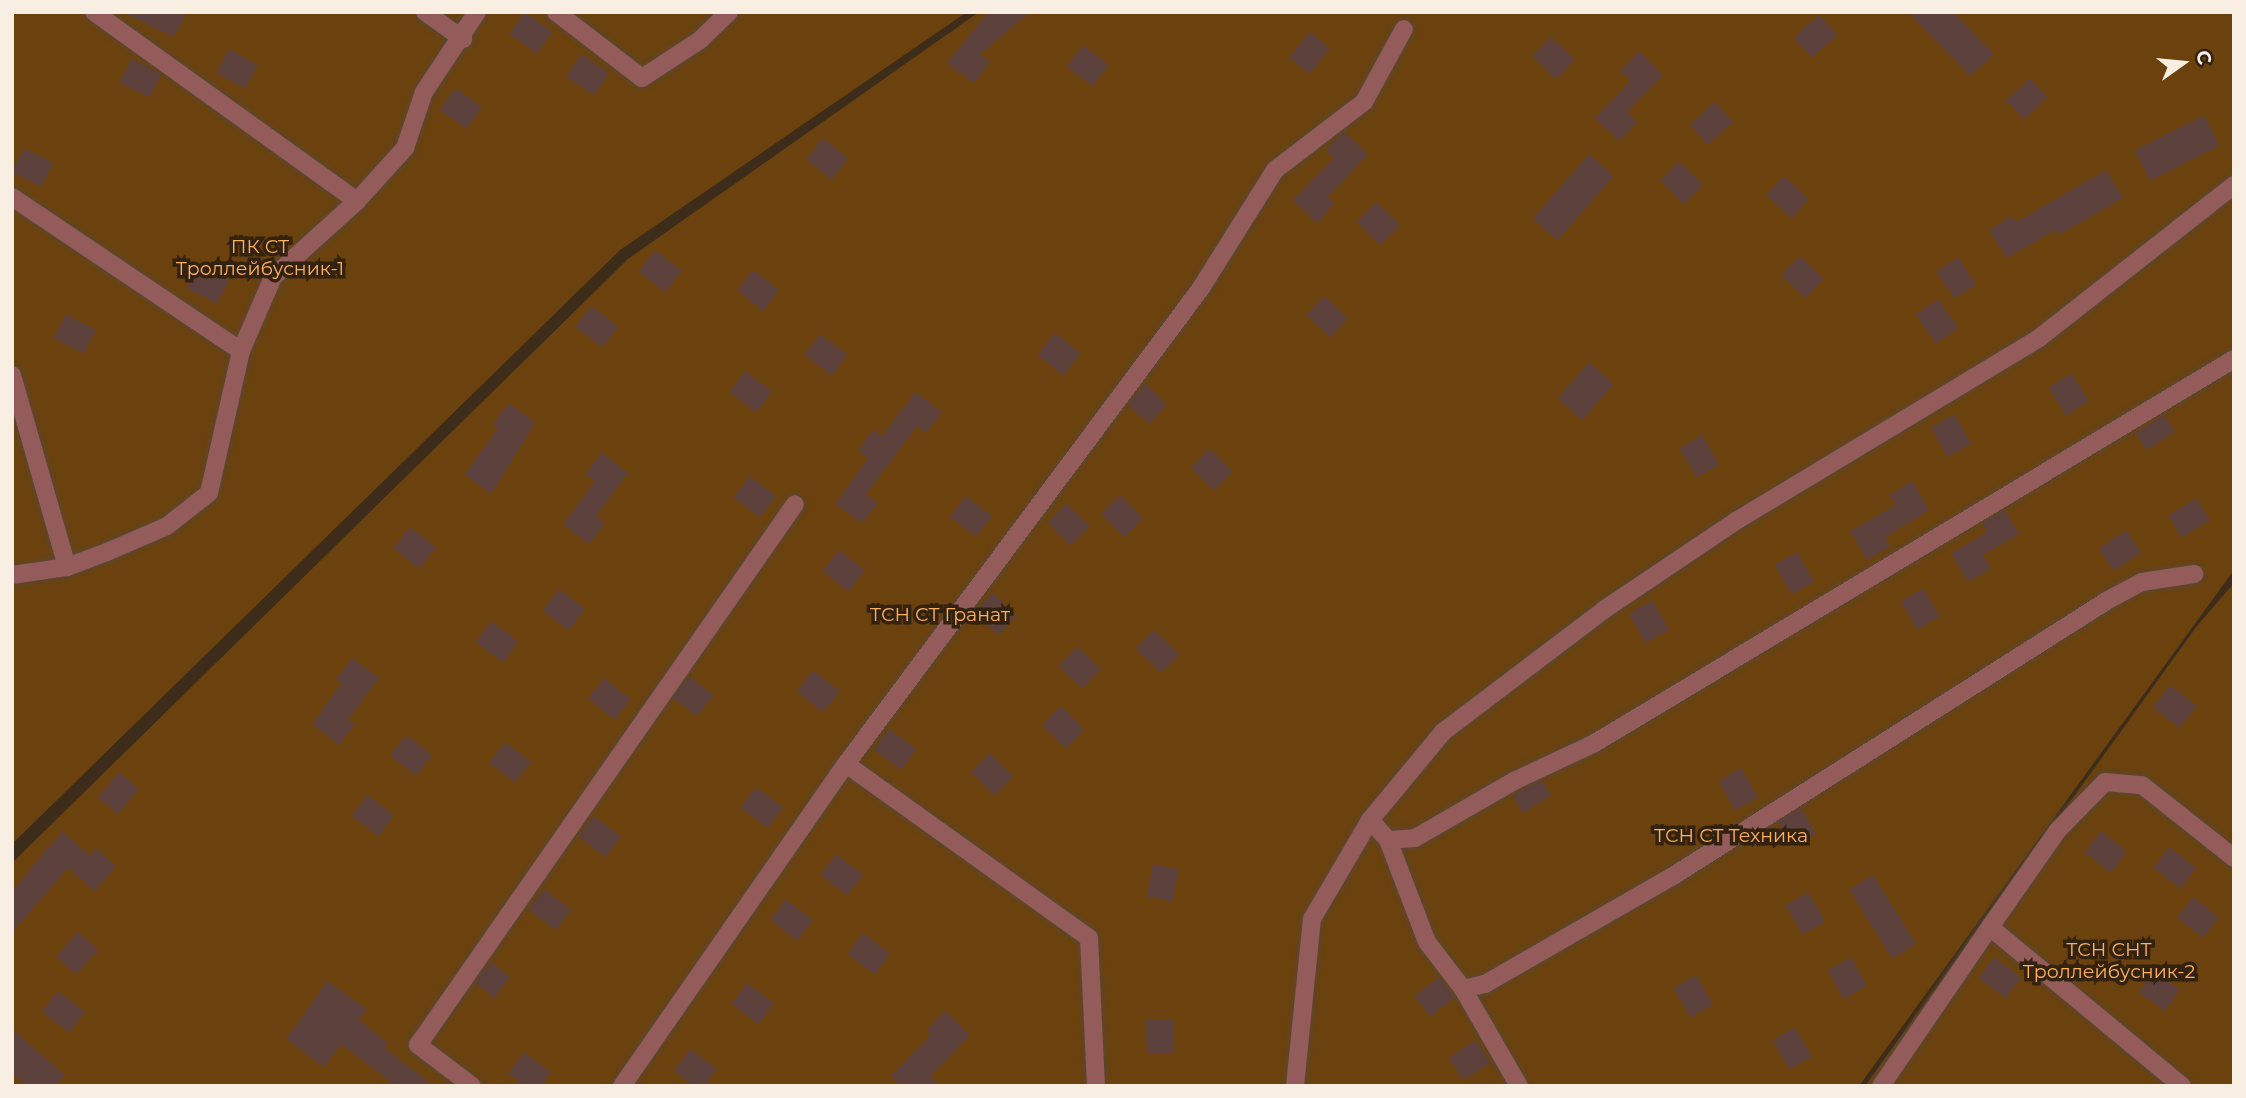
<!DOCTYPE html>
<meta charset="utf-8">
<style>
body{margin:0}
#map{position:relative;width:2246px;height:1098px;overflow:hidden;background:#3d2c1a;font-family:Montserrat,sans-serif}
div>[style]{position:absolute}
.green>*{inset:0;background:#6b420e}
.building>*{inset:0;background:#5c403c;transform-origin:0 0}
.roads{filter:drop-shadow(0 0 2px #574736) drop-shadow(0 0 2px #574736)}
.minor>*{height:18px;margin:-9px;padding:0 9px;transform-origin:9px;border-radius:9px;background:#935b5a}
span{translate:-50% -50%;white-space:nowrap;text-align:center;line-height:1.15;-webkit-text-stroke:7px #332210;paint-order:stroke}
.park-label{font-size:19px;color:#fdb05e}
.frame{position:absolute;inset:0;border:14px solid #f9eee2;pointer-events:none}
.north{position:absolute;left:2148px;top:28px;width:70px;height:70px;-webkit-text-stroke:5px #332210;paint-order:stroke;rotate:75deg;font-size:19px;font-weight:700;line-height:28px;text-align:center;color:#f9eee2}
.north::after{content:'';display:block;margin:auto;width:24px;height:32px;background:#f9eee2;clip-path:polygon(50% 0,100% 100%,50% 72%,0 100%)}
</style>
<div id="map">
<div class="green">
<i style="clip-path:polygon(12px 12px,967px 12px,620px 250px,12px 844px)"></i>
<i style="clip-path:polygon(979px 12px,2234px 12px,2234px 176px,2032px 335px,1624px 587px,1436px 731px,1305px 915px,1288px 1086px,12px 1086px,12px 863px,628px 259px)"></i>
<i style="clip-path:polygon(2234px 191px,2234px 570px,1859px 1086px,1302px 1086px,1319px 926px,1372px 830px,1448px 735px,1642px 591px,1966px 388px)"></i>
<i style="clip-path:polygon(2234px 583px,2234px 1086px,1865px 1086px,2197px 626px)"></i>
</div>
<div class="building">
<i style="clip-path:polygon(122px 12px,187px 12px,174px 37px)"></i>
<i style="left:525px;top:12px;width:34px;height:27px;rotate:36deg"></i>
<i style="clip-path:polygon(988px 12px,1030px 12px,980px 54px,990px 62px,974px 83px,947px 63px)"></i>
<i style="clip-path:polygon(1908px 12px,1953px 12px,1994px 54px,1970px 76px)"></i>
<i style="left:1819px;top:15px;width:27px;height:34px;rotate:48deg"></i>
<i style="left:1310px;top:32px;width:26px;height:33px;rotate:40deg"></i>
<i style="left:1551px;top:37px;width:33px;height:27px;rotate:44deg"></i>
<i style="left:1083px;top:45px;width:33px;height:27px;rotate:38deg"></i>
<i style="left:229px;top:49px;width:33px;height:27px;rotate:29deg"></i>
<i style="clip-path:polygon(1639px 51px,1663px 75px,1627px 112px,1637px 122px,1619px 141px,1595px 118px,1631px 80px,1620px 71px)"></i>
<i style="left:581px;top:54px;width:34px;height:27px;rotate:34deg"></i>
<i style="left:131px;top:59px;width:34px;height:26px;rotate:27deg"></i>
<i style="left:2030px;top:78px;width:26px;height:33px;rotate:47deg"></i>
<i style="left:455px;top:88px;width:33px;height:27px;rotate:35deg"></i>
<i style="left:1715px;top:102px;width:27px;height:34px;rotate:48deg"></i>
<i style="left:2204px;top:115px;width:34px;height:78px;rotate:63deg"></i>
<i style="clip-path:polygon(1344px 131px,1368px 154px,1328px 197px,1335px 203px,1317px 223px,1293px 200px,1334px 158px,1326px 150px)"></i>
<i style="left:823px;top:138px;width:33px;height:27px;rotate:39deg"></i>
<i style="left:24px;top:148px;width:33px;height:27px;rotate:27deg"></i>
<i style="left:1589px;top:154px;width:33px;height:86px;rotate:41deg"></i>
<i style="left:1679px;top:161px;width:34px;height:27px;rotate:45deg"></i>
<i style="clip-path:polygon(2106px 170px,2123px 198px,2058px 235px,2055px 230px,2007px 258px,1989px 230px,2012px 216px,2016px 222px)"></i>
<i style="left:1784px;top:176px;width:34px;height:26px;rotate:43deg"></i>
<i style="left:1376px;top:202px;width:33px;height:28px;rotate:44deg"></i>
<i style="left:655px;top:250px;width:34px;height:27px;rotate:38deg"></i>
<i style="left:1800px;top:256px;width:33px;height:27px;rotate:44deg"></i>
<i style="left:1958px;top:257px;width:33px;height:26px;rotate:57deg"></i>
<i style="left:199px;top:264px;width:34px;height:27px;rotate:27deg"></i>
<i style="left:753px;top:270px;width:33px;height:26px;rotate:38deg"></i>
<i style="left:1324px;top:296px;width:33px;height:26px;rotate:43deg"></i>
<i style="left:1938px;top:299px;width:35px;height:27px;rotate:55deg"></i>
<i style="left:591px;top:306px;width:34px;height:26px;rotate:37deg"></i>
<i style="left:66px;top:314px;width:34px;height:27px;rotate:28deg"></i>
<i style="left:1055px;top:333px;width:33px;height:28px;rotate:39deg"></i>
<i style="left:820px;top:334px;width:34px;height:26px;rotate:37deg"></i>
<i style="left:1589px;top:362px;width:33px;height:48px;rotate:41deg"></i>
<i style="left:745px;top:371px;width:34px;height:26px;rotate:37deg"></i>
<i style="left:2071px;top:373px;width:33px;height:27px;rotate:57deg"></i>
<i style="clip-path:polygon(1145px 383px,1167px 405px,1149px 424px,1128px 405px)"></i>
<i style="clip-path:polygon(915px 392px,942px 412px,926px 433px,917px 426px,866px 494px,878px 503px,862px 523px,835px 504px,868px 458px,858px 451px,865px 440px,874px 429px,882px 436px)"></i>
<i style="clip-path:polygon(509px 403px,535px 423px,491px 494px,465px 474px,498px 428px,493px 424px)"></i>
<i style="left:1954px;top:414px;width:34px;height:27px;rotate:60deg"></i>
<i style="left:2164px;top:415px;width:20px;height:34px;rotate:57deg"></i>
<i style="left:1702px;top:435px;width:34px;height:26px;rotate:60deg"></i>
<i style="left:1209px;top:448px;width:33px;height:27px;rotate:44deg"></i>
<i style="clip-path:polygon(602px 452px,628px 473px,596px 516px,605px 523px,589px 544px,563px 524px,595px 481px,585px 474px)"></i>
<i style="left:750px;top:476px;width:33px;height:27px;rotate:38deg"></i>
<i style="clip-path:polygon(1912px 481px,1929px 510px,1885px 537px,1890px 546px,1867px 560px,1850px 531px,1896px 505px,1889px 495px)"></i>
<i style="left:1120px;top:495px;width:33px;height:27px;rotate:45deg"></i>
<i style="left:966px;top:496px;width:33px;height:26px;rotate:38deg"></i>
<i style="left:2196px;top:498px;width:26px;height:33px;rotate:58deg"></i>
<i style="left:1066px;top:503px;width:33px;height:27px;rotate:44deg"></i>
<i style="clip-path:polygon(2005px 510px,2019px 534px,1983px 555px,1991px 568px,1968px 582px,1951px 553px,1987px 532px,1982px 523px)"></i>
<i style="left:410px;top:527px;width:33px;height:27px;rotate:38deg"></i>
<i style="left:2126px;top:530px;width:27px;height:33px;rotate:56deg"></i>
<i style="left:839px;top:550px;width:33px;height:27px;rotate:38deg"></i>
<i style="left:1797px;top:552px;width:34px;height:26px;rotate:60deg"></i>
<i style="left:1923px;top:588px;width:33px;height:26px;rotate:59deg"></i>
<i style="left:559px;top:589px;width:33px;height:27px;rotate:38deg"></i>
<i style="left:993px;top:593px;width:33px;height:27px;rotate:44deg"></i>
<i style="left:1652px;top:600px;width:34px;height:27px;rotate:60deg"></i>
<i style="left:491px;top:621px;width:34px;height:26px;rotate:37deg"></i>
<i style="left:1154px;top:630px;width:35px;height:26px;rotate:44deg"></i>
<i style="left:1077px;top:646px;width:33px;height:27px;rotate:44deg"></i>
<i style="clip-path:polygon(352px 658px,379px 678px,348px 719px,355px 724px,339px 745px,312px 724px,341px 683px,336px 679px)"></i>
<i style="left:813px;top:670px;width:34px;height:27px;rotate:38deg"></i>
<i style="left:689px;top:676px;width:31px;height:27px;rotate:38deg"></i>
<i style="left:604px;top:678px;width:34px;height:26px;rotate:38deg"></i>
<i style="left:2170px;top:685px;width:34px;height:28px;rotate:38deg"></i>
<i style="left:1061px;top:706px;width:33px;height:27px;rotate:45deg"></i>
<i style="left:889px;top:729px;width:34px;height:26px;rotate:36deg"></i>
<i style="left:406px;top:735px;width:33px;height:26px;rotate:38deg"></i>
<i style="left:505px;top:742px;width:33px;height:26px;rotate:38deg"></i>
<i style="left:990px;top:753px;width:33px;height:27px;rotate:45deg"></i>
<i style="left:1741px;top:768px;width:34px;height:26px;rotate:60deg"></i>
<i style="left:119px;top:772px;width:26px;height:33px;rotate:40deg"></i>
<i style="clip-path:polygon(1542px 780px,1551px 795px,1523px 813px,1512px 795px)"></i>
<i style="left:756px;top:787px;width:34px;height:26px;rotate:37deg"></i>
<i style="left:367px;top:795px;width:34px;height:26px;rotate:37deg"></i>
<i style="left:1801px;top:808px;width:30px;height:27px;rotate:60deg"></i>
<i style="left:594px;top:816px;width:34px;height:26px;rotate:37deg"></i>
<i style="clip-path:polygon(62px 831px,90px 856px,96px 848px,116px 866px,95px 891px,68px 868px,12px 932px,12px 891px)"></i>
<i style="left:2101px;top:831px;width:33px;height:27px;rotate:38deg"></i>
<i style="left:2169px;top:847px;width:34px;height:26px;rotate:37deg"></i>
<i style="left:836px;top:854px;width:34px;height:26px;rotate:37deg"></i>
<i style="left:1153px;top:864px;width:26px;height:33px;rotate:11deg"></i>
<i style="left:1873px;top:875px;width:81px;height:28px;rotate:58deg"></i>
<i style="left:544px;top:889px;width:34px;height:26px;rotate:37deg"></i>
<i style="left:1808px;top:892px;width:34px;height:26px;rotate:60deg"></i>
<i style="left:2193px;top:897px;width:33px;height:26px;rotate:38deg"></i>
<i style="left:786px;top:899px;width:34px;height:26px;rotate:38deg"></i>
<i style="left:78px;top:932px;width:27px;height:33px;rotate:42deg"></i>
<i style="left:863px;top:933px;width:34px;height:26px;rotate:37deg"></i>
<i style="left:1851px;top:957px;width:33px;height:27px;rotate:61deg"></i>
<i style="left:1994px;top:957px;width:34px;height:26px;rotate:37deg"></i>
<i style="left:490px;top:962px;width:25px;height:26px;rotate:37deg"></i>
<i style="left:2154px;top:971px;width:32px;height:26px;rotate:36deg"></i>
<i style="left:1696px;top:975px;width:34px;height:26px;rotate:60deg"></i>
<i style="left:1439px;top:977px;width:26px;height:31px;rotate:53deg"></i>
<i style="clip-path:polygon(327px 981px,367px 1009px,359px 1020px,388px 1043px,385px 1048px,434px 1086px,397px 1086px,341px 1044px,324px 1067px,286px 1039px)"></i>
<i style="left:747px;top:983px;width:34px;height:26px;rotate:37deg"></i>
<i style="left:58px;top:991px;width:34px;height:26px;rotate:38deg"></i>
<i style="clip-path:polygon(945px 1011px,970px 1035px,930px 1076px,940px 1086px,902px 1086px,891px 1076px,931px 1035px,927px 1030px)"></i>
<i style="left:1173px;top:1019px;width:34px;height:27px;rotate:88deg"></i>
<i style="left:1795px;top:1027px;width:34px;height:26px;rotate:60deg"></i>
<i style="clip-path:polygon(12px 1029px,65px 1075px,55px 1086px,27px 1086px,12px 1074px)"></i>
<i style="left:1475px;top:1040px;width:27px;height:32px;rotate:56deg"></i>
<i style="clip-path:polygon(690px 1049px,717px 1069px,704px 1086px,694px 1086px,674px 1071px)"></i>
<i style="clip-path:polygon(524px 1052px,551px 1072px,541px 1086px,525px 1086px,508px 1073px)"></i>
</div>
<div class="roads">
<div class="minor">
<i style="left:94px;top:12px;width:324px;rotate:35.7deg"></i>
<i style="left:425px;top:12px;width:47px;rotate:35.4deg"></i>
<i style="left:556px;top:12px;width:108px;rotate:37.5deg"></i>
<i style="left:642px;top:78px;width:69px;rotate:-33.2deg"></i>
<i style="left:700px;top:40px;width:40px;rotate:-44deg"></i>
<i style="left:12px;top:197px;width:276px;rotate:33.9deg"></i>
<i style="left:12px;top:375px;width:200px;rotate:74deg"></i>
<i style="left:12px;top:575px;width:56px;rotate:-8.3deg"></i>
<i style="left:67px;top:567px;width:43px;rotate:-20.6deg"></i>
<i style="left:107px;top:552px;width:65px;rotate:-23.4deg"></i>
<i style="left:167px;top:526px;width:53px;rotate:-38.2deg"></i>
<i style="left:209px;top:493px;width:146px;rotate:-77.3deg"></i>
<i style="left:241px;top:351px;width:81px;rotate:-66.6deg"></i>
<i style="left:273px;top:277px;width:113px;rotate:-42.1deg"></i>
<i style="left:357px;top:201px;width:72px;rotate:-47.8deg"></i>
<i style="left:405px;top:148px;width:59px;rotate:-71.3deg"></i>
<i style="left:424px;top:92px;width:96px;rotate:-56.5deg"></i>
<i style="left:846px;top:764px;width:299px;rotate:35.6deg"></i>
<i style="left:1089px;top:938px;width:148px;rotate:87.3deg"></i>
<i style="left:1370px;top:820px;width:27px;rotate:48deg"></i>
<i style="left:1388px;top:840px;width:109px;rotate:69.1deg"></i>
<i style="left:1427px;top:942px;width:59px;rotate:52.5deg"></i>
<i style="left:1463px;top:989px;width:112px;rotate:60deg"></i>
<i style="left:1388px;top:840px;width:27px;rotate:-4deg"></i>
<i style="left:1415px;top:838px;width:116px;rotate:-29.9deg"></i>
<i style="left:1516px;top:780px;width:85px;rotate:-25.1deg"></i>
<i style="left:1593px;top:744px;width:748px;rotate:-30.99deg"></i>
<i style="left:1463px;top:989px;width:23px;rotate:-13deg"></i>
<i style="left:1485px;top:984px;width:217px;rotate:-29.9deg"></i>
<i style="left:1673px;top:876px;width:515px;rotate:-32.39deg"></i>
<i style="left:2108px;top:600px;width:38px;rotate:-28deg"></i>
<i style="left:2142px;top:582px;width:53px;rotate:-8.7deg"></i>
<i style="left:472px;top:1086px;width:68px;rotate:-142.8deg"></i>
<i style="left:418px;top:1045px;width:659px;rotate:-55.13deg"></i>
<i style="left:622px;top:1086px;width:392px;rotate:-55.2deg"></i>
<i style="left:846px;top:764px;width:594px;rotate:-53.28deg"></i>
<i style="left:1201px;top:288px;width:139px;rotate:-57.9deg"></i>
<i style="left:1275px;top:170px;width:112px;rotate:-37.4deg"></i>
<i style="left:1364px;top:102px;width:83px;rotate:-61.3deg"></i>
<i style="left:1295px;top:1086px;width:168px;rotate:-84.2deg"></i>
<i style="left:1312px;top:919px;width:115px;rotate:-59.6deg"></i>
<i style="left:1370px;top:820px;width:114px;rotate:-50.3deg"></i>
<i style="left:1443px;top:732px;width:203px;rotate:-37.2deg"></i>
<i style="left:1605px;top:609px;width:158px;rotate:-33.9deg"></i>
<i style="left:1736px;top:521px;width:354px;rotate:-31.1deg"></i>
<i style="left:2039px;top:338px;width:248px;rotate:-38.1deg"></i>
<i style="left:1881px;top:1086px;width:193px;rotate:-55.6deg"></i>
<i style="left:2182px;top:1086px;width:249px;rotate:-140.4deg"></i>
<i style="left:1990px;top:927px;width:118px;rotate:-55deg"></i>
<i style="left:2058px;top:830px;width:67px;rotate:-45.6deg"></i>
<i style="left:2105px;top:782px;width:37px;rotate:5deg"></i>
<i style="left:2142px;top:785px;width:117px;rotate:38.4deg"></i>
</div>
</div>
<div class="park-label">
<span style="left:260px;top:258px">ПК СТ<br>Троллейбусник-1</span>
<span style="left:940px;top:615px">ТСН СТ Гранат</span>
<span style="left:1731px;top:836px">ТСН СТ Техника</span>
<span style="left:2109px;top:961px">ТСН СНТ<br>Троллейбусник-2</span>
</div>
<div class="frame"></div>
<div class="north">С</div>
</div>
